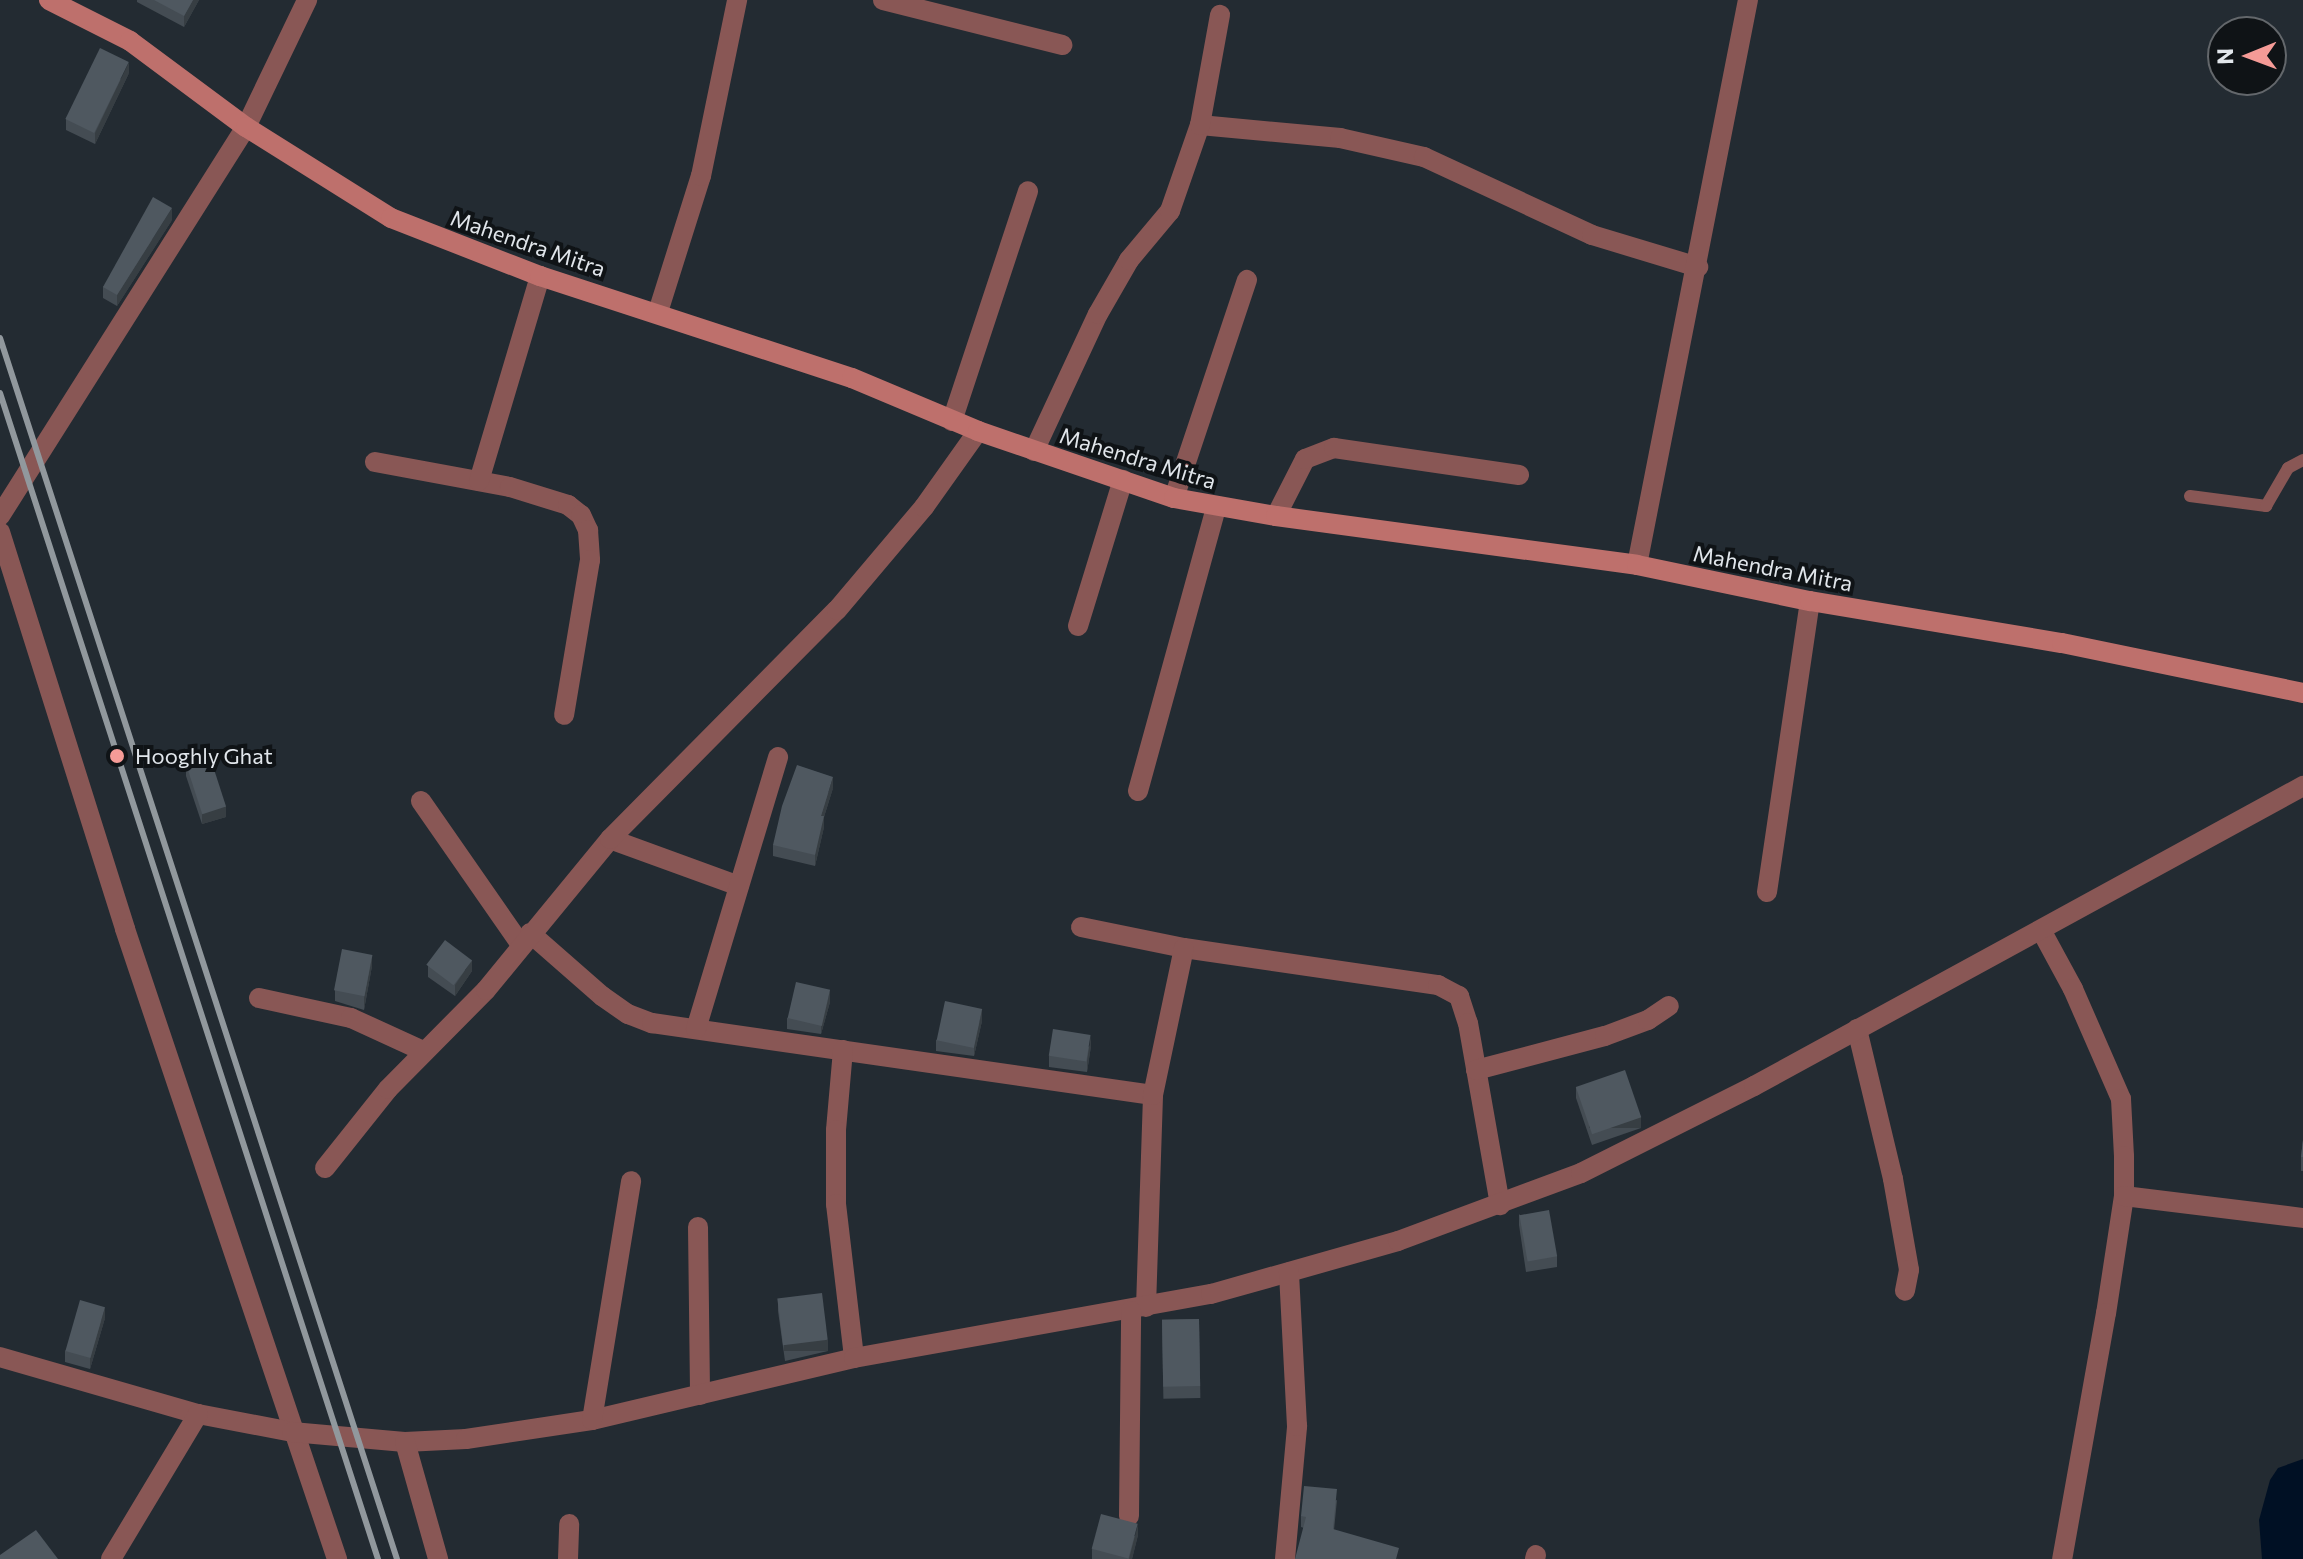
<!DOCTYPE html>
<style>
body{margin:0}
#map{position:relative;width:2303px;height:1559px;overflow:hidden;background:#232b32;font-family:Commissioner,sans-serif}
div>[style]{position:absolute}
.water>*{inset:0;background:#001024}
.service>*{height:12px;margin:-6px;padding:0 6px;transform-origin:6px;border-radius:6px;background:#895755}
.minor>*{height:20px;margin:-10px;padding:0 10px;transform-origin:10px;border-radius:10px;background:#895755}
.secondary>*{height:20px;margin:-10px;padding:0 10px;transform-origin:10px;border-radius:10px;background:#be706c}
.rail>*{height:6px;margin:-3px;padding:0 3px;transform-origin:3px;border-radius:3px;background:#91989d}
.wall>*{inset:0;background:#444c53;transform-origin:0 0}
.shaded-wall>*{inset:0;background:#373e43;transform-origin:0 0}
.building>*{inset:0;background:#4f5860;transform-origin:0 0}
.dots>*{width:22px;height:22px;translate:-50% -50%;box-sizing:border-box;border:4px solid #0f1316;border-radius:50%}
span{translate:-50% -50%;white-space:nowrap;text-align:center;line-height:1.15;-webkit-text-stroke:8px #0f1316;paint-order:stroke}
.street-label{font-size:22px;color:#e1e6eb}
.poi-label{font-size:22px;color:#e1e6eb}
.left{translate:0 -50%;text-align:left}
.north{position:absolute;left:2207px;top:16px;width:80px;height:80px;box-sizing:border-box;background:#0f1316;border:2px solid #63676b;border-radius:50%;rotate:269deg;font-size:22px;font-weight:700;line-height:32px;text-align:center;color:#e1e6eb}
.north::after{content:'';display:block;margin:auto;width:28px;height:36px;background:#f59b97;clip-path:polygon(50% 0,100% 100%,50% 72%,0 100%)}
</style>
<div id="map">
<div class="water">
<i style="clip-path:polygon(2303px 1459px,2303px 1559px,2262px 1559px,2259px 1520px,2270px 1480px,2278px 1468px)"></i>
</div>
<div class="service">
<i style="left:2190px;top:496px;width:77px;rotate:7.5deg"></i>
<i style="left:2266px;top:506px;width:44px;rotate:-59.9deg"></i>
<i style="left:2288px;top:468px;width:17px;rotate:-28deg"></i>
</div>
<div class="minor">
<i style="left:883px;top:0;width:185px;rotate:14.1deg"></i>
<i style="left:1200px;top:125px;width:141px;rotate:5.3deg"></i>
<i style="left:1340px;top:138px;width:86px;rotate:12.7deg"></i>
<i style="left:1424px;top:157px;width:185px;rotate:24.9deg"></i>
<i style="left:1592px;top:235px;width:111px;rotate:16.8deg"></i>
<i style="left:658px;top:312px;width:143px;rotate:-72.5deg"></i>
<i style="left:701px;top:176px;width:180px;rotate:-78.4deg"></i>
<i style="left:952px;top:421px;width:242px;rotate:-71.7deg"></i>
<i style="left:1034px;top:451px;width:151px;rotate:-65deg"></i>
<i style="left:1098px;top:314px;width:62px;rotate:-60.1deg"></i>
<i style="left:1129px;top:260px;width:64px;rotate:-50.1deg"></i>
<i style="left:1170px;top:211px;width:91px;rotate:-70.8deg"></i>
<i style="left:1200px;top:125px;width:112px;rotate:-79.7deg"></i>
<i style="left:375px;top:462px;width:137px;rotate:10.5deg"></i>
<i style="left:510px;top:487px;width:61px;rotate:17.2deg"></i>
<i style="left:568px;top:505px;width:16px;rotate:38deg"></i>
<i style="left:581px;top:515px;width:17px;rotate:65deg"></i>
<i style="left:588px;top:530px;width:30px;rotate:86deg"></i>
<i style="left:590px;top:560px;width:157px;rotate:99.5deg"></i>
<i style="left:479px;top:481px;width:214px;rotate:-73.4deg"></i>
<i style="left:1174px;top:498px;width:230px;rotate:-71.5deg"></i>
<i style="left:0;top:516px;width:460px;rotate:-57.7deg"></i>
<i style="left:246px;top:127px;width:141px;rotate:-64.3deg"></i>
<i style="left:1276px;top:516px;width:64px;rotate:-63deg"></i>
<i style="left:1305px;top:459px;width:31px;rotate:-21deg"></i>
<i style="left:1334px;top:448px;width:187px;rotate:8.3deg"></i>
<i style="left:0;top:532px;width:416px;rotate:72.5deg"></i>
<i style="left:125px;top:929px;width:665px;rotate:71.4deg"></i>
<i style="left:1637px;top:565px;width:576px;rotate:-78.89deg"></i>
<i style="left:1078px;top:626px;width:153px;rotate:-72.9deg"></i>
<i style="left:1138px;top:791px;width:295px;rotate:-74.6deg"></i>
<i style="left:421px;top:801px;width:175px;rotate:55.2deg"></i>
<i style="left:610px;top:839px;width:137px;rotate:20deg"></i>
<i style="left:1767px;top:892px;width:294px;rotate:-81.6deg"></i>
<i style="left:1081px;top:927px;width:105px;rotate:11.5deg"></i>
<i style="left:1184px;top:948px;width:257px;rotate:8.3deg"></i>
<i style="left:1438px;top:985px;width:24px;rotate:28deg"></i>
<i style="left:1459px;top:996px;width:28px;rotate:72deg"></i>
<i style="left:1468px;top:1023px;width:185px;rotate:80deg"></i>
<i style="left:2041px;top:930px;width:67px;rotate:61.5deg"></i>
<i style="left:2073px;top:989px;width:120px;rotate:66.4deg"></i>
<i style="left:2121px;top:1099px;width:57px;rotate:87deg"></i>
<i style="left:2124px;top:1156px;width:40px;rotate:90deg"></i>
<i style="left:2124px;top:1196px;width:118px;rotate:98.7deg"></i>
<i style="left:2106px;top:1313px;width:250px;rotate:100.1deg"></i>
<i style="left:530px;top:933px;width:96px;rotate:41.2deg"></i>
<i style="left:602px;top:996px;width:32px;rotate:35deg"></i>
<i style="left:628px;top:1014px;width:26px;rotate:21deg"></i>
<i style="left:652px;top:1023px;width:506px;rotate:8.18deg"></i>
<i style="left:259px;top:998px;width:94px;rotate:12.3deg"></i>
<i style="left:351px;top:1018px;width:79px;rotate:24.6deg"></i>
<i style="left:696px;top:1029px;width:284px;rotate:-73.2deg"></i>
<i style="left:1857px;top:1029px;width:154px;rotate:76.5deg"></i>
<i style="left:1893px;top:1179px;width:92px;rotate:80deg"></i>
<i style="left:1909px;top:1270px;width:21px;rotate:101deg"></i>
<i style="left:843px;top:1050px;width:80px;rotate:95deg"></i>
<i style="left:836px;top:1130px;width:74px;rotate:90deg"></i>
<i style="left:836px;top:1204px;width:155px;rotate:83.3deg"></i>
<i style="left:1476px;top:1070px;width:133px;rotate:-14.8deg"></i>
<i style="left:1605px;top:1036px;width:46px;rotate:-20.4deg"></i>
<i style="left:1648px;top:1020px;width:25px;rotate:-34deg"></i>
<i style="left:325px;top:1168px;width:101px;rotate:-51.4deg"></i>
<i style="left:388px;top:1089px;width:139px;rotate:-45.3deg"></i>
<i style="left:486px;top:990px;width:195px;rotate:-50.6deg"></i>
<i style="left:610px;top:839px;width:322px;rotate:-45.3deg"></i>
<i style="left:837px;top:610px;width:135px;rotate:-49.8deg"></i>
<i style="left:924px;top:507px;width:93px;rotate:-54.6deg"></i>
<i style="left:2124px;top:1196px;width:180px;rotate:7deg"></i>
<i style="left:698px;top:1227px;width:168px;rotate:89.3deg"></i>
<i style="left:1146px;top:1307px;width:212px;rotate:-88.1deg"></i>
<i style="left:1153px;top:1095px;width:150px;rotate:-78.1deg"></i>
<i style="left:0;top:1357px;width:206px;rotate:16.1deg"></i>
<i style="left:198px;top:1414px;width:96px;rotate:10.8deg"></i>
<i style="left:292px;top:1432px;width:113px;rotate:5.1deg"></i>
<i style="left:405px;top:1442px;width:61px;rotate:-2.8deg"></i>
<i style="left:466px;top:1439px;width:127px;rotate:-8.6deg"></i>
<i style="left:592px;top:1420px;width:269px;rotate:-13.3deg"></i>
<i style="left:854px;top:1358px;width:363px;rotate:-10.2deg"></i>
<i style="left:1211px;top:1294px;width:194px;rotate:-15.8deg"></i>
<i style="left:1398px;top:1241px;width:195px;rotate:-20.4deg"></i>
<i style="left:1581px;top:1173px;width:194px;rotate:-26.7deg"></i>
<i style="left:1754px;top:1086px;width:626px;rotate:-28.65deg"></i>
<i style="left:592px;top:1420px;width:242px;rotate:-80.7deg"></i>
<i style="left:405px;top:1442px;width:122px;rotate:74.2deg"></i>
<i style="left:1129px;top:1516px;width:205px;rotate:-89.4deg"></i>
<i style="left:111px;top:1559px;width:169px;rotate:-59deg"></i>
<i style="left:568px;top:1559px;width:35px;rotate:-88deg"></i>
<i style="left:1285px;top:1559px;width:134px;rotate:-84.8deg"></i>
<i style="left:1297px;top:1426px;width:154px;rotate:-93deg"></i>
<i style="left:1535px;top:1559px;width:4px;rotate:-76deg"></i>
</div>
<div class="secondary">
<i style="left:49px;top:0;width:91px;rotate:26.8deg"></i>
<i style="left:130px;top:41px;width:144px;rotate:36.6deg"></i>
<i style="left:246px;top:127px;width:171px;rotate:32.1deg"></i>
<i style="left:391px;top:218px;width:160px;rotate:21.3deg"></i>
<i style="left:540px;top:276px;width:328px;rotate:18.1deg"></i>
<i style="left:852px;top:378px;width:137px;rotate:22.8deg"></i>
<i style="left:978px;top:431px;width:207px;rotate:18.9deg"></i>
<i style="left:1174px;top:498px;width:104px;rotate:10deg"></i>
<i style="left:1276px;top:516px;width:364px;rotate:7.7deg"></i>
<i style="left:1637px;top:565px;width:177px;rotate:11.8deg"></i>
<i style="left:1810px;top:601px;width:255px;rotate:9.5deg"></i>
<i style="left:2062px;top:643px;width:246px;rotate:11.7deg"></i>
</div>
<div class="rail">
<i style="left:0;top:338px;width:1284px;rotate:71.99deg"></i>
<i style="left:0;top:393px;width:1226px;rotate:72.04deg"></i>
</div>
<div class="wall">
<i style="clip-path:polygon(137px 0,199px 0,184px 27px,137px 2px)"></i>
<i style="clip-path:polygon(129px 73px,95px 144px,66px 130px,66px 119px)"></i>
<i style="clip-path:polygon(172px 220px,117px 306px,103px 298px,103px 287px)"></i>
<i style="clip-path:polygon(186px 765px,226px 817px,202px 824px,186px 776px)"></i>
<i style="clip-path:polygon(833px 788px,824px 817px,824px 827px,815px 866px,773px 856px,773px 845px)"></i>
<i style="clip-path:polygon(372px 966px,364px 1010px,335px 1001px,335px 990px)"></i>
<i style="clip-path:polygon(428px 966px,472px 971px,455px 996px,428px 977px)"></i>
<i style="clip-path:polygon(830px 1002px,821px 1034px,787px 1029px,787px 1018px)"></i>
<i style="clip-path:polygon(982px 1021px,974px 1056px,936px 1051px,936px 1040px)"></i>
<i style="clip-path:polygon(1091px 1046px,1087px 1072px,1049px 1067px,1049px 1056px)"></i>
<i style="clip-path:polygon(1576px 1087px,1641px 1128px,1592px 1145px,1576px 1098px)"></i>
<i style="clip-path:polygon(2303px 1140px,2303px 1171px,2301px 1171px,2301px 1157px)"></i>
<i style="clip-path:polygon(1519px 1214px,1557px 1256px,1557px 1267px,1526px 1272px,1519px 1225px)"></i>
<i style="clip-path:polygon(778px 1300px,828px 1351px,785px 1361px,778px 1311px)"></i>
<i style="clip-path:polygon(105px 1318px,90px 1369px,65px 1362px,65px 1351px)"></i>
<i style="left:1199px;top:1319px;width:79px;height:37px;rotate:89deg"></i>
<i style="clip-path:polygon(1337px 1500px,1334px 1530px,1399px 1559px,1301px 1527px,1301px 1516px)"></i>
<i style="clip-path:polygon(1138px 1535px,1132px 1559px,1092px 1559px,1092px 1549px)"></i>
</div>
<div class="shaded-wall">
<i style="clip-path:polygon(193px 0,199px 0,184px 27px,184px 16px)"></i>
<i style="clip-path:polygon(129px 62px,129px 73px,95px 144px,95px 133px)"></i>
<i style="clip-path:polygon(172px 208px,172px 220px,117px 306px,117px 295px)"></i>
<i style="clip-path:polygon(833px 777px,833px 788px,824px 817px,824px 827px,815px 866px,815px 855px,821px 816px)"></i>
<i style="clip-path:polygon(226px 806px,226px 817px,202px 824px,202px 813px)"></i>
<i style="clip-path:polygon(372px 955px,372px 966px,364px 1010px,364px 998px)"></i>
<i style="clip-path:polygon(472px 960px,472px 971px,455px 996px,455px 985px)"></i>
<i style="clip-path:polygon(830px 990px,830px 1002px,821px 1034px,821px 1023px)"></i>
<i style="clip-path:polygon(982px 1009px,982px 1021px,974px 1056px,974px 1045px)"></i>
<i style="clip-path:polygon(1091px 1035px,1091px 1046px,1087px 1072px,1087px 1061px)"></i>
<i style="left:1641px;top:1117px;width:11px;height:52px;rotate:90deg"></i>
<i style="clip-path:polygon(105px 1307px,105px 1318px,90px 1369px,90px 1358px)"></i>
<i style="left:828px;top:1340px;width:11px;height:44px;rotate:90deg"></i>
<i style="clip-path:polygon(1138px 1524px,1138px 1535px,1132px 1559px,1129px 1559px)"></i>
</div>
<div class="building">
<i style="clip-path:polygon(154px 0,193px 0,184px 16px)"></i>
<i style="left:100px;top:48px;width:32px;height:79px;rotate:26deg"></i>
<i style="clip-path:polygon(153px 197px,172px 208px,117px 295px,103px 287px)"></i>
<i style="left:210px;top:757px;width:52px;height:25px;rotate:72deg"></i>
<i style="clip-path:polygon(797px 765px,833px 777px,821px 816px,824px 816px,815px 855px,773px 845px,782px 806px)"></i>
<i style="left:445px;top:940px;width:34px;height:31px;rotate:37deg"></i>
<i style="left:342px;top:949px;width:31px;height:42px;rotate:11deg"></i>
<i style="left:796px;top:982px;width:35px;height:37px;rotate:13deg"></i>
<i style="left:945px;top:1001px;width:38px;height:40px;rotate:12deg"></i>
<i style="left:1053px;top:1029px;width:38px;height:27px;rotate:9deg"></i>
<i style="left:1625px;top:1070px;width:50px;height:52px;rotate:71deg"></i>
<i style="clip-path:polygon(2303px 1140px,2303px 1157px,2301px 1157px)"></i>
<i style="left:1549px;top:1210px;width:47px;height:30px;rotate:80deg"></i>
<i style="left:822px;top:1293px;width:47px;height:45px;rotate:83deg"></i>
<i style="left:80px;top:1300px;width:26px;height:53px;rotate:16deg"></i>
<i style="left:1199px;top:1319px;width:67px;height:37px;rotate:89deg"></i>
<i style="clip-path:polygon(1304px 1486px,1337px 1489px,1333px 1529px,1399px 1548px,1396px 1559px,1295px 1559px,1306px 1517px,1301px 1516px)"></i>
<i style="left:1101px;top:1514px;width:38px;height:36px;rotate:15deg"></i>
<i style="clip-path:polygon(36px 1530px,58px 1559px,0 1559px,0 1555px)"></i>
</div>
<div class="dots">
<i style="left:117px;top:756px;background:#f59b97"></i>
</div>
<div class="street-label">
<span style="left:528px;top:243px;rotate:19deg">Mahendra Mitra</span>
<span style="left:1138px;top:458px;rotate:17deg">Mahendra Mitra</span>
<span style="left:1773px;top:568px;rotate:11deg">Mahendra Mitra</span>
</div>
<div class="poi-label">
<span class="left" style="left:135px;top:756px">Hooghly Ghat</span>
</div>
<div class="north">N</div>
</div>
